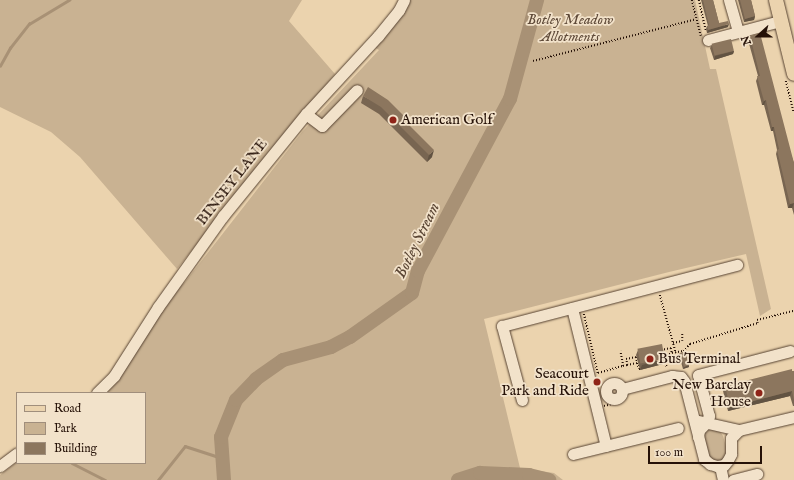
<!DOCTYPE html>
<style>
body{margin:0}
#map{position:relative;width:794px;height:480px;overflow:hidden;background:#ebd3ae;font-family:"IM FELL English",serif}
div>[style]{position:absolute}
.green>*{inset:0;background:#c9b292}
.stream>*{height:2.5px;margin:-1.25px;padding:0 1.25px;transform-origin:1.25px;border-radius:1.25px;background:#a89175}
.river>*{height:14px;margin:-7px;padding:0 7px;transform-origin:7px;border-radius:7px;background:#a89175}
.path>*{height:1.5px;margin-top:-0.75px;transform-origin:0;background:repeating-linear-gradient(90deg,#251107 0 1px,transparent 0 3px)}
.roads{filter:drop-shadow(0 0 1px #564231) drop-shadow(0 0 1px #564231)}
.minor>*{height:11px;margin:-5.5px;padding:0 5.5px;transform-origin:5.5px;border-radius:5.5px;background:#f2e2ca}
.minor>.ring{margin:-5.5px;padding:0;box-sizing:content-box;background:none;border:11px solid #f2e2ca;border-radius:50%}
.major>*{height:14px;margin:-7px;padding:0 7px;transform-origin:7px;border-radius:7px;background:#ebd3ae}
.wall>*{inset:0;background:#786551}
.shaded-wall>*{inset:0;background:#625342}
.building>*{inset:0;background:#8c765e;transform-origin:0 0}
.dots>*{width:11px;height:11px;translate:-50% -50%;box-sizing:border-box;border:2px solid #f2e2ca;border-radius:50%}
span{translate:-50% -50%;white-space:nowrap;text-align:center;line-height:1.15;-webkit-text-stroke:3.5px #f2e2ca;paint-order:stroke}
.park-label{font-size:15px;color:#5e4938;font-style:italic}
.poi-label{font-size:15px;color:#251107}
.left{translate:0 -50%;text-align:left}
.right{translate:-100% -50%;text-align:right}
.street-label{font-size:15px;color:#251107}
.water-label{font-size:16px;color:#594433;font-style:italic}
.legend{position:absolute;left:16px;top:392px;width:130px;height:72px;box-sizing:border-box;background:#f2e2ca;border:1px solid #a08e7c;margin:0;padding:5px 7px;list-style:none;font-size:12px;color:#251107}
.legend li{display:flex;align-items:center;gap:8px;height:20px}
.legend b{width:20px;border:1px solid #a08e7c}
.north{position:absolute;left:738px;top:16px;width:40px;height:40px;-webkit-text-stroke:3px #f2e2ca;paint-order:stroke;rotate:249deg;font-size:11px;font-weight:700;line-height:16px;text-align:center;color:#251107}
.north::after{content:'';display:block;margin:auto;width:14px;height:18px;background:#251107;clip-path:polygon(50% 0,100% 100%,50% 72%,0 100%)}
.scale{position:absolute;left:648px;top:446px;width:114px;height:18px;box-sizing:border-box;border:2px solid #251107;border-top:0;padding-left:5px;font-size:12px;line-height:14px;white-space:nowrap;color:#251107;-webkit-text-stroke:3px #f2e2ca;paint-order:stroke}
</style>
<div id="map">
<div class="green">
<i style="clip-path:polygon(0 0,302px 0,289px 21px,335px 74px,262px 162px,177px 269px,80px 157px,51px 132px,0 107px)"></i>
<i style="clip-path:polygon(407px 0,695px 0,710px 69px,716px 69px,771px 309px,760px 316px,746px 254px,669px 272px,484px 319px,520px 468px,554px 473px,563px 480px,0 480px,0 475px,17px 462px,145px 463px,145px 393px,107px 393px,128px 365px,172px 294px,185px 282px,302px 132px,379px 50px,374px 47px)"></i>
<i style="clip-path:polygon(712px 429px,719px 430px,723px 436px,727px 450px,722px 462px,709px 459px,703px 438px,706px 431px)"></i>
</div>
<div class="stream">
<i style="left:0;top:66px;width:21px;rotate:-61deg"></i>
<i style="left:10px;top:48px;width:31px;rotate:-52deg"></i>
<i style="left:29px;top:24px;width:47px;rotate:-31deg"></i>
<i style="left:72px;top:463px;width:37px;rotate:27deg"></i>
<i style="left:158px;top:480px;width:43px;rotate:-51.5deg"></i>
<i style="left:185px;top:446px;width:40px;rotate:18deg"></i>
</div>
<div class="river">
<i style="left:224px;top:480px;width:43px;rotate:-94deg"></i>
<i style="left:221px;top:437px;width:40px;rotate:-68deg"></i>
<i style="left:236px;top:400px;width:29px;rotate:-46deg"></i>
<i style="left:256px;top:379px;width:33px;rotate:-35deg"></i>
<i style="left:283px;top:360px;width:50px;rotate:-15.2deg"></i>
<i style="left:331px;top:347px;width:21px;rotate:-28deg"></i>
<i style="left:350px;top:337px;width:76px;rotate:-35.4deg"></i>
<i style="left:412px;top:293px;width:23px;rotate:-75deg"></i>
<i style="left:418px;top:271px;width:195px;rotate:-61.9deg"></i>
<i style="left:510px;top:99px;width:103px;rotate:-74.7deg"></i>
<i style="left:458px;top:480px;width:23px;rotate:-18deg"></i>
<i style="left:480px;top:473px;width:49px;rotate:2.3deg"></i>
<i style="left:529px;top:475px;width:21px;rotate:14deg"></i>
</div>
<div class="path">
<i style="left:692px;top:0;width:37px;rotate:76deg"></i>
<i style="left:699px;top:0;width:32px;rotate:77deg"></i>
<i style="left:533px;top:61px;width:168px;rotate:-14.4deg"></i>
<i style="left:786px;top:81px;width:32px;rotate:76deg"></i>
<i style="left:660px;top:295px;width:60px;rotate:74.6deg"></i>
<i style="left:584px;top:314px;width:61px;rotate:76.7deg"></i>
<i style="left:673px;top:343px;width:9px;rotate:-13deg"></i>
<i style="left:682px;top:341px;width:8px;rotate:-90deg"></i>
<i style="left:661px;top:350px;width:10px;rotate:-11deg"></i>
<i style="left:671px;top:348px;width:5px;rotate:79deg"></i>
<i style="left:672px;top:353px;width:11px;rotate:-10deg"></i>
<i style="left:683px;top:351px;width:10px;rotate:-45deg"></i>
<i style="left:690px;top:344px;width:71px;rotate:-17.2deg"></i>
<i style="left:758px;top:323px;width:3px;rotate:-108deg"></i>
<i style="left:757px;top:320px;width:38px;rotate:-14deg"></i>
<i style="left:663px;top:356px;width:9px;rotate:-18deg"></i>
<i style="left:664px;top:360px;width:8px;rotate:67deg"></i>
<i style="left:627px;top:365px;width:10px;rotate:-11deg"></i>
<i style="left:623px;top:366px;width:4px;rotate:-14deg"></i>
<i style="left:627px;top:365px;width:6px;rotate:-99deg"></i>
<i style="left:626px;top:359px;width:10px;rotate:-11deg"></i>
<i style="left:636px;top:357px;width:12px;rotate:76deg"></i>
<i style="left:639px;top:369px;width:2px"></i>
<i style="left:598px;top:373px;width:26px;rotate:-16deg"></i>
<i style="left:623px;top:366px;width:15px;rotate:-101deg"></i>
<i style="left:604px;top:406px;width:8px;rotate:-14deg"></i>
<i style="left:612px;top:404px;width:4px;rotate:-76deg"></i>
</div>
<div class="roads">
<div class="minor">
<i style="left:729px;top:0;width:33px;rotate:74deg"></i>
<i style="left:708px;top:40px;width:74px;rotate:-14.8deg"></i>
<i style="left:306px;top:114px;width:20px;rotate:37deg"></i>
<i style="left:322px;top:126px;width:50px;rotate:-45.8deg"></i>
<i style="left:572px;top:308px;width:142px;rotate:76.2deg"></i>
<i class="ring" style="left:606px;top:383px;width:5px;height:5px"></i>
<i style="left:622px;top:389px;width:52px;rotate:-14.6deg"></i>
<i style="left:672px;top:376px;width:9px;rotate:6deg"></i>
<i style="left:681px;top:377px;width:5px;rotate:53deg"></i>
<i style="left:684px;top:381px;width:81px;rotate:75.6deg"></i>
<i style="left:704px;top:459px;width:8px;rotate:40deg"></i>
<i style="left:710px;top:464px;width:7px;rotate:16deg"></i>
<i style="left:717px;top:466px;width:7px;rotate:-8deg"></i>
<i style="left:724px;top:465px;width:6px;rotate:-51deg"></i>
<i style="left:728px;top:460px;width:7px;rotate:-63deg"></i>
<i style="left:731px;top:454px;width:16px;rotate:-90deg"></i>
<i style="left:731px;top:438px;width:11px;rotate:-45deg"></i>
<i style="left:97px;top:393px;width:24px;rotate:-45deg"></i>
<i style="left:114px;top:376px;width:82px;rotate:-57.5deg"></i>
<i style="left:158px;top:307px;width:112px;rotate:-54.5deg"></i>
<i style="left:223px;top:216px;width:132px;rotate:-50.9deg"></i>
<i style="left:306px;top:114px;width:106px;rotate:-47.3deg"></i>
<i style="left:378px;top:36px;width:33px;rotate:-51deg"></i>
<i style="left:399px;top:10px;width:11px;rotate:-63deg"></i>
<i style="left:522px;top:400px;width:77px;rotate:-105.1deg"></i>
<i style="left:502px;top:326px;width:243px;rotate:-14.6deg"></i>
<i style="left:699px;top:421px;width:41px;rotate:12.7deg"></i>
<i style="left:739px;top:430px;width:57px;rotate:-13.3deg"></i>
<i style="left:698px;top:437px;width:7px;rotate:-82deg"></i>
<i style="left:699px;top:430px;width:10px;rotate:-45deg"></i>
<i style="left:706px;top:423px;width:8px;rotate:-67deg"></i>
<i style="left:709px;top:416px;width:42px;rotate:-105deg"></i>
<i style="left:698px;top:375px;width:95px;rotate:-14.6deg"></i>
<i style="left:573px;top:454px;width:108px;rotate:-13.9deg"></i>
<i style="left:0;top:466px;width:21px;rotate:-37deg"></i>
<i style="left:720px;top:466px;width:14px;rotate:78deg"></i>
<i style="left:733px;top:480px;width:25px;rotate:-14deg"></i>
</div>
<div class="major">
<i style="left:776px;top:0;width:76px;rotate:76.3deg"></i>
</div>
</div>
<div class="wall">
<i style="clip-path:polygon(701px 0,713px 0,719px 23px,728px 27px,707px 33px,706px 29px,707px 26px,708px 26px)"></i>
<i style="clip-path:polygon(738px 0,751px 0,755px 16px,754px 20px,744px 22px)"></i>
<i style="clip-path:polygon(750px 36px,794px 163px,794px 215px,792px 208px,788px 208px,776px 154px,777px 150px,773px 131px,771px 131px,764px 105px,762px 105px,756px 81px,758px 76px,748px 40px)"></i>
<i style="clip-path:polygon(712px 45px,734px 51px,733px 54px,714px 60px,710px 48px)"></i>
<i style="clip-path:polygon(363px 96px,406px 118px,405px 121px,432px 157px,427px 162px,379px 114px,361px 103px)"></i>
<i style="clip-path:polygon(638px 350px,663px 364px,640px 370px,636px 355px)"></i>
<i style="clip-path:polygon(680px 353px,689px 367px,683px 369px,679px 355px)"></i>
<i style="clip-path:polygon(792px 371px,794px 371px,794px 406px,793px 406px,790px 396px,728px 411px,723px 391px,725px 386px)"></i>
</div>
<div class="shaded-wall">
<i style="clip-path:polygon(755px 16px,754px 20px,744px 22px,745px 19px)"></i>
<i style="clip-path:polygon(729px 24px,728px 27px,707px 33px,708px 30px)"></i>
<i style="clip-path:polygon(734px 51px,733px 54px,714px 60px,715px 56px)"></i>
<i style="clip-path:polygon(766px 100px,764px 105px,762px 105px,764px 101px)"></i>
<i style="clip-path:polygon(772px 127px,774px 127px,773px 131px,771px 131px)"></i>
<i style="clip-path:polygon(434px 150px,432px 157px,427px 162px,429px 155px)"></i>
<i style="clip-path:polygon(794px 203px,792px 208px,788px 208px,790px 204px)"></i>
<i style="clip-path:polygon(665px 359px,663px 364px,640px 370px,642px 365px)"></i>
<i style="clip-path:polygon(689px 365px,689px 367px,683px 369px,684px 367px)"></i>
<i style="clip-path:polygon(792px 391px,790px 396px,728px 411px,730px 407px)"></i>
</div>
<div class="building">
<i style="clip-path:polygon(703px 0,713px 0,719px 23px,728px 21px,729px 24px,708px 30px,707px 26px,709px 25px)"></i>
<i style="clip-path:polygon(740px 0,751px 0,755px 16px,745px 19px)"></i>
<i style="clip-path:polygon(760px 33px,794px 163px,794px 205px,794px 203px,790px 204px,777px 150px,779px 149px,774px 127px,772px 127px,766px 100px,764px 101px,757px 76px,760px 76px,750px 36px)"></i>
<i style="left:731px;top:39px;width:12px;height:20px;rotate:76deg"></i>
<i style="clip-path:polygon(368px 87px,388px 100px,406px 118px,404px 120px,434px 150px,429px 155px,381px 107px,363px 96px)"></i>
<i style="left:662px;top:344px;width:15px;height:25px;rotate:79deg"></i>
<i style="clip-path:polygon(686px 351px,689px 365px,684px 367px,680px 353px)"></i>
<i style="clip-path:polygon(792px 369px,792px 371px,794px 371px,794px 400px,792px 391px,730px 407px,725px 386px)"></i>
</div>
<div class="dots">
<i style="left:393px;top:120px;background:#8f2418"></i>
<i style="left:650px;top:359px;background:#8f2418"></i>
<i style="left:597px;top:382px;background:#8f2418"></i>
<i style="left:759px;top:393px;background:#8f2418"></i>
</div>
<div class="park-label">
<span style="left:570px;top:28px">Botley Meadow<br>Allotments</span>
</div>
<div class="poi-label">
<span class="left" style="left:401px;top:120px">American Golf</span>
<span class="left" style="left:658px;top:359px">Bus Terminal</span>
<span class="right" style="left:589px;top:382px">Seacourt<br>Park and Ride</span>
<span class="right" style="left:751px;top:393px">New Barclay<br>House</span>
</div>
<div class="street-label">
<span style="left:232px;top:182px;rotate:-52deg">BINSEY LANE</span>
</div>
<div class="water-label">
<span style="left:418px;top:241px;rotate:-64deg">Botley Stream</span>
</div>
<ul class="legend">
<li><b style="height:5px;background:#ebd3ae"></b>Road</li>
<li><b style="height:11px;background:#c9b292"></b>Park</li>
<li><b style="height:11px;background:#8c765e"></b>Building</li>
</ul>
<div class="north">N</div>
<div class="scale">100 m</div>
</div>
